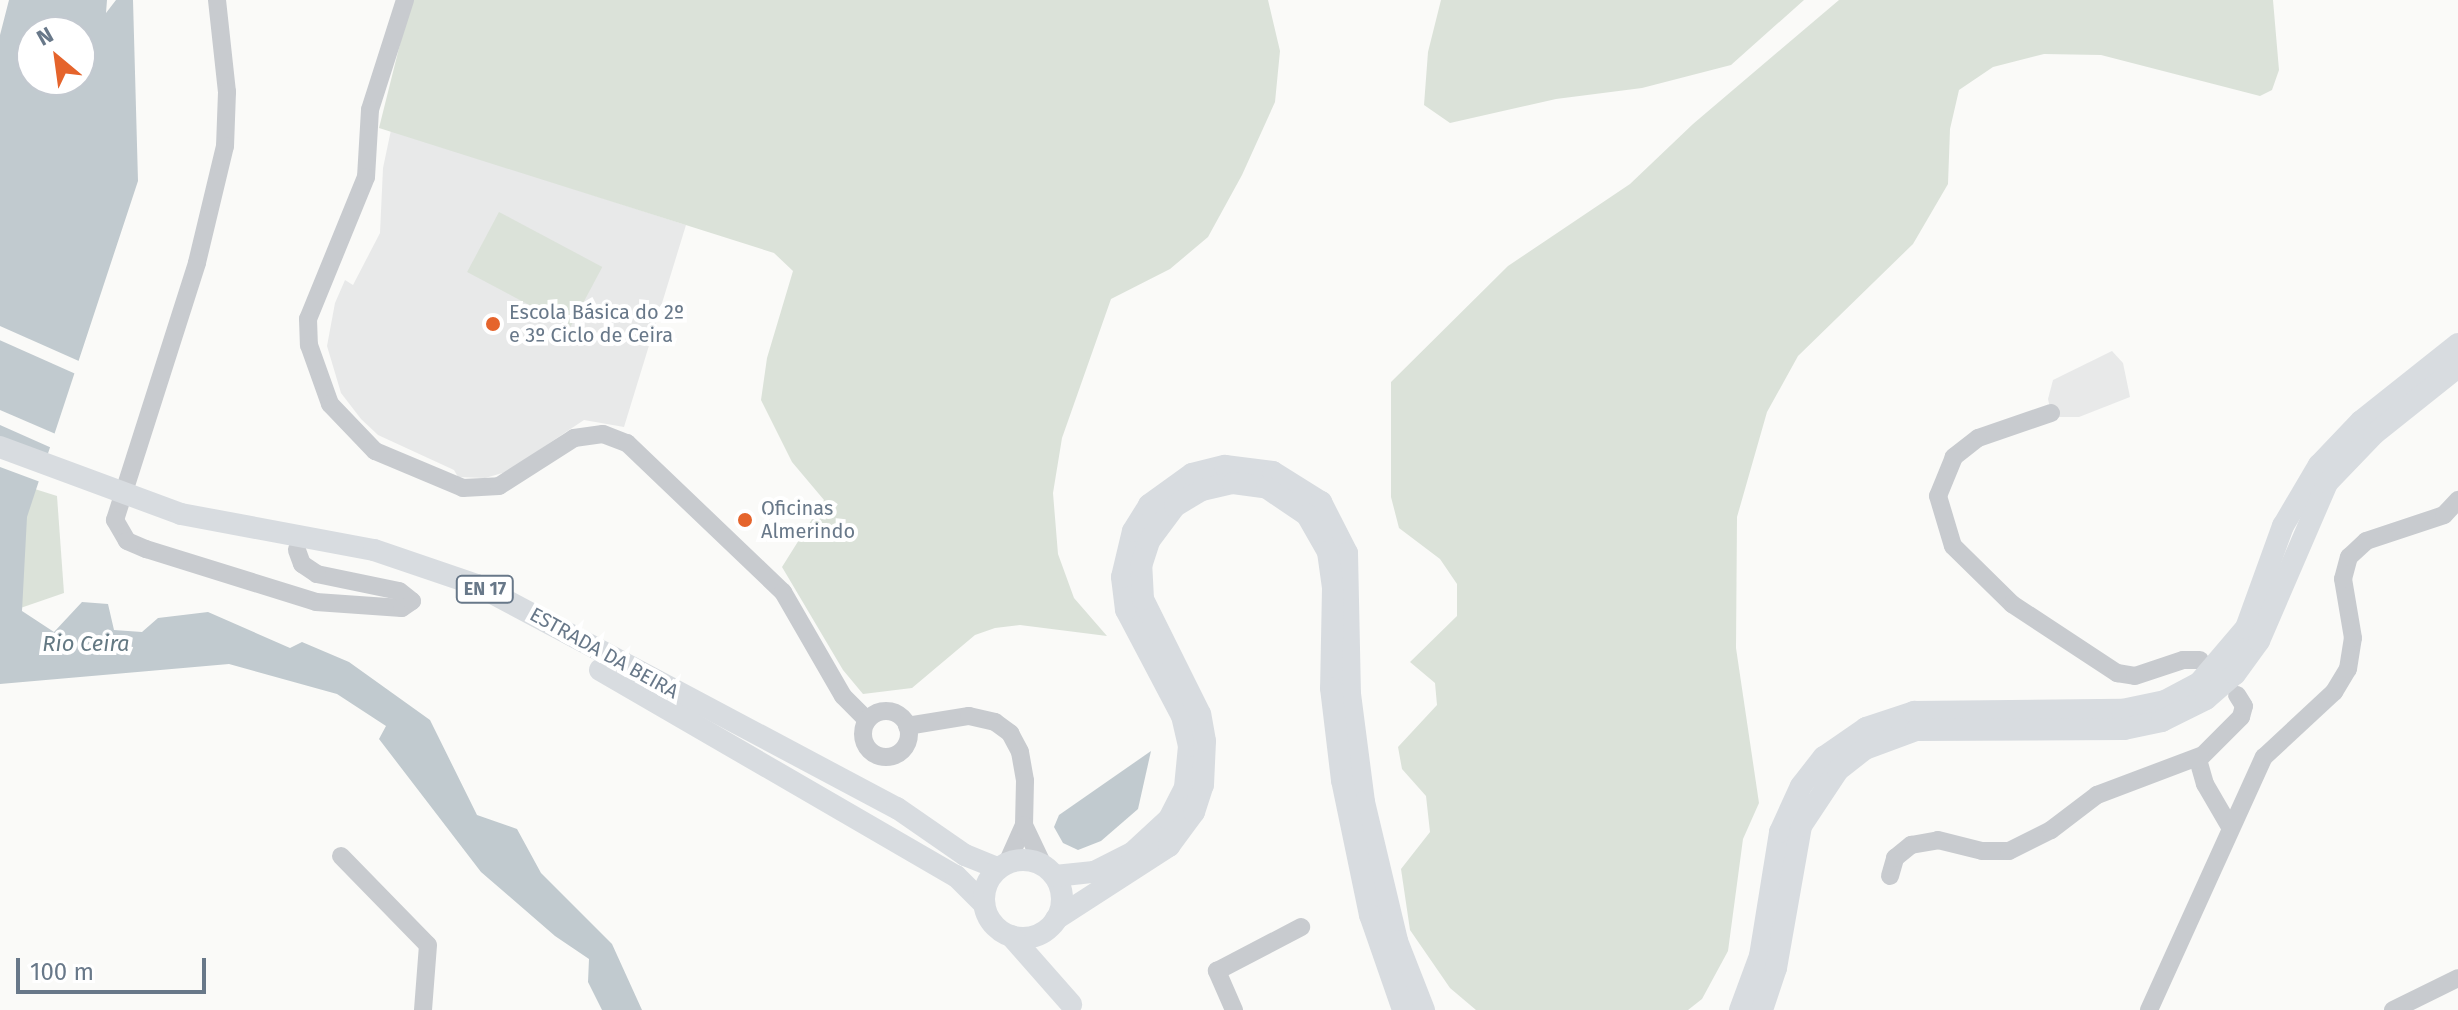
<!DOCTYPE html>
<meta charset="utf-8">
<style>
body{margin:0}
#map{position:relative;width:2458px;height:1010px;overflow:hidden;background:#fafaf8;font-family:"Fira Sans",sans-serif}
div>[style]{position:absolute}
.built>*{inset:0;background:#e8e9e9}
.green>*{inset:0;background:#dbe2d9;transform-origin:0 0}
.water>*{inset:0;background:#c1cacf}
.pier>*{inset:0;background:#fafaf8;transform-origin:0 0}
.minor>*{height:18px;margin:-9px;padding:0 9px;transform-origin:9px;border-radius:9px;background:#c8cbcf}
.minor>.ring{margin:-9px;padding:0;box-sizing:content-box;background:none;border:18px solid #c8cbcf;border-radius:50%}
.major>*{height:22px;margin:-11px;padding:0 11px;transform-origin:11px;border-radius:11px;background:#d8dce0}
.major>.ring{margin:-11px;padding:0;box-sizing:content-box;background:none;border:22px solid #d8dce0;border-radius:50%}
.dots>*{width:22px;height:22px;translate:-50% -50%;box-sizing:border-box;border:4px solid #fff;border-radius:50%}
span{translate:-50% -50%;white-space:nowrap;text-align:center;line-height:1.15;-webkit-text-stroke:8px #fff;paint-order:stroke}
.shield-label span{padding:2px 6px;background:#fff;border:2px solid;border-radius:6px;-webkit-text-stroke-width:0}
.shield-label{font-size:18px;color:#687889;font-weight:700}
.poi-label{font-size:20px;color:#687889}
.left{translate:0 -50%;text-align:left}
.street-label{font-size:20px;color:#687889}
.water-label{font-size:22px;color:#647983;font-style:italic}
.north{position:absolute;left:16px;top:16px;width:80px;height:80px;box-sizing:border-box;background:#fff;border:2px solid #c3c9d0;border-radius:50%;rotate:331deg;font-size:22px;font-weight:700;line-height:32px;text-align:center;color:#687889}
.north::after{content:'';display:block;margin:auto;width:28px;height:36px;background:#e5642c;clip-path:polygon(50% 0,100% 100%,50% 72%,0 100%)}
.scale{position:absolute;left:16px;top:958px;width:190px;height:36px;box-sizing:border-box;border:4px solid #687889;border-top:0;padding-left:10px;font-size:24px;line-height:28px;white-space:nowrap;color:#687889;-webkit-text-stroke:6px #fff;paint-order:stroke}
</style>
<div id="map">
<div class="built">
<i style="clip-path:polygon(391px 130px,686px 225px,624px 427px,584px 420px,506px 472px,485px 478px,458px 477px,454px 470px,378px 435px,361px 419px,341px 393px,327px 346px,335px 303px,345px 280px,353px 285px,380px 233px,383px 168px)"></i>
<i style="clip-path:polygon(2112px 351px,2123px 363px,2130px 397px,2079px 417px,2052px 417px,2048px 399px,2053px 380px)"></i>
</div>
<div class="green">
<i style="clip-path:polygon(411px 0,1268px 0,1280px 51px,1275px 102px,1242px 175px,1208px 237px,1170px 269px,1111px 299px,1062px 438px,1053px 493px,1058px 554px,1074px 598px,1107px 636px,1020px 625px,995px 628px,975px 635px,912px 688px,863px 694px,843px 670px,782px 567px,824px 500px,792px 462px,761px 400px,767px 358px,793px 271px,774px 253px,379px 128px)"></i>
<i style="clip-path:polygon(1441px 0,1804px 0,1731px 65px,1642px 88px,1556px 99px,1450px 123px,1424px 105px,1428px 52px)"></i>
<i style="clip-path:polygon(1839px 0,2273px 0,2279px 70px,2272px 90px,2260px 96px,2101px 55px,2044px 54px,1993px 67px,1959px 90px,1950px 129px,1948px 184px,1913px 244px,1798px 356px,1767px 412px,1737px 517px,1736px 648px,1759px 803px,1743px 839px,1728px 951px,1702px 999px,1688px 1010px,1476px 1010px,1450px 988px,1410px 930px,1401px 869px,1430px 832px,1426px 796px,1402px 769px,1398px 747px,1437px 705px,1435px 683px,1410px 662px,1457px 616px,1457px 584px,1440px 559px,1399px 528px,1391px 497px,1391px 382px,1508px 266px,1630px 184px,1693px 124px)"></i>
<i style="left:499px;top:212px;width:117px;height:68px;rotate:28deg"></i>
<i style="clip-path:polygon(0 478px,57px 496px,64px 593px,6px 613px)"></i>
</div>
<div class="water">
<i style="clip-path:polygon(evenodd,9px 0,107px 0,106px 13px,116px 0,133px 0,138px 181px,27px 517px,22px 611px,54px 632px,82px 602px,108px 604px,114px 630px,142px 632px,158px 618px,208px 612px,290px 648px,302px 642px,349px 662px,430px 720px,477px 815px,517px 829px,541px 873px,612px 944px,642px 1010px,602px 1010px,588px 982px,589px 959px,555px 936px,481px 872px,379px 739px,386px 726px,337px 694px,229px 664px,0 684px,0 35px,9px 0,32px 32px,80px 32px,80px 80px,32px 80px,32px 32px)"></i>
<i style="clip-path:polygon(1151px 751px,1138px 809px,1101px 841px,1078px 850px,1063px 843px,1054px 827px,1059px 815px)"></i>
</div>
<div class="pier">
<i style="left:0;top:326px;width:90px;height:13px;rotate:24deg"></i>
<i style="clip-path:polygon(0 410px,58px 435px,54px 449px,0 425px)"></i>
<i style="clip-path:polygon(0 439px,51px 459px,43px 483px,0 467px)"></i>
</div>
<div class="minor">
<i style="left:217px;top:0;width:93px;rotate:83.8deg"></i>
<i style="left:227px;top:92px;width:54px;rotate:92.1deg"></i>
<i style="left:225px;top:146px;width:120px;rotate:103.5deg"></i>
<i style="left:197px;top:263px;width:270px;rotate:107.7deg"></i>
<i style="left:115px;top:520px;width:24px;rotate:60deg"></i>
<i style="left:127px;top:541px;width:21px;rotate:23deg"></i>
<i style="left:146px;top:549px;width:178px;rotate:17.3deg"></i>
<i style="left:316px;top:602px;width:86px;rotate:4deg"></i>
<i style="left:402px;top:608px;width:12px;rotate:-35deg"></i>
<i style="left:412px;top:601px;width:16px;rotate:-142deg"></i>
<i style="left:399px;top:591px;width:84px;rotate:-168.3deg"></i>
<i style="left:317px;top:574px;width:18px;rotate:-146deg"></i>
<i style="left:302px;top:564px;width:15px;rotate:-110deg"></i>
<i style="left:405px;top:0;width:115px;rotate:107.7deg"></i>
<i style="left:370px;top:110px;width:67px;rotate:93.4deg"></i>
<i style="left:366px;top:177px;width:153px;rotate:112.2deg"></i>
<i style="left:308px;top:319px;width:26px;rotate:88deg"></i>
<i style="left:309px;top:345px;width:63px;rotate:70.4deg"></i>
<i style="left:330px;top:404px;width:65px;rotate:46.2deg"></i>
<i style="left:375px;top:451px;width:95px;rotate:22.8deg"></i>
<i style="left:463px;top:488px;width:36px;rotate:-3deg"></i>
<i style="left:499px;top:486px;width:89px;rotate:-32.6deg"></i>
<i style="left:574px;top:438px;width:29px;rotate:-8deg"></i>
<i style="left:603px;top:434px;width:26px;rotate:21deg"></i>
<i style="left:627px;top:443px;width:216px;rotate:43.7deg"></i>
<i style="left:783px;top:592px;width:120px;rotate:60deg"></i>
<i style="left:843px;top:696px;width:34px;rotate:45deg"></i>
<i style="left:2051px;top:413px;width:77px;rotate:161.1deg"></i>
<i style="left:1978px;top:438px;width:31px;rotate:142deg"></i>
<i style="left:1954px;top:457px;width:42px;rotate:112.3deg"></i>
<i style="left:1938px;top:496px;width:52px;rotate:73.3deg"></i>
<i style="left:1953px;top:546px;width:83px;rotate:44.5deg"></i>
<i style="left:2012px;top:604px;width:126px;rotate:33.3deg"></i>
<i style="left:2117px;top:673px;width:18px;rotate:9deg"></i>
<i style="left:2135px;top:676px;width:51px;rotate:-18.4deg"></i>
<i style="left:2183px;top:660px;width:17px"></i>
<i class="ring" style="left:863px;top:711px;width:28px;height:28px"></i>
<i style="left:907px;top:726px;width:63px;rotate:-9.2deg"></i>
<i style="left:969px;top:716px;width:27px;rotate:13deg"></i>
<i style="left:995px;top:722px;width:19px;rotate:36deg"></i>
<i style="left:1010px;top:733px;width:21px;rotate:62deg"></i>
<i style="left:1020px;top:752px;width:29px;rotate:80deg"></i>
<i style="left:1025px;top:781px;width:44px;rotate:91.3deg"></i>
<i style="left:1024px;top:825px;width:42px;rotate:114.1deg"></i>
<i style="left:1024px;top:825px;width:44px;rotate:64.6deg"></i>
<i style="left:2230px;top:827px;width:50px;rotate:-120.2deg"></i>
<i style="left:2205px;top:784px;width:25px;rotate:-106deg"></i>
<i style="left:2198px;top:760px;width:61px;rotate:-45deg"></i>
<i style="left:2241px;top:717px;width:11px;rotate:-75deg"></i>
<i style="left:2244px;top:706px;width:13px;rotate:-122deg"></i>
<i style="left:341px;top:856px;width:124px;rotate:45.7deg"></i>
<i style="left:428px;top:945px;width:65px;rotate:94.4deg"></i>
<i style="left:1890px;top:876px;width:19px;rotate:-74deg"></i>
<i style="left:1895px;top:858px;width:21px;rotate:-39deg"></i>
<i style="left:1911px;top:845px;width:27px;rotate:-10deg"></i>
<i style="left:1938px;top:840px;width:45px;rotate:14deg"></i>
<i style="left:1982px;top:851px;width:27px"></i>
<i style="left:2009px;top:851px;width:47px;rotate:-26.6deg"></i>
<i style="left:2051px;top:830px;width:58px;rotate:-37.3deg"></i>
<i style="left:2097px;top:795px;width:110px;rotate:-20.7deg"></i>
<i style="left:1234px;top:1010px;width:43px;rotate:-113.6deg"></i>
<i style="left:1217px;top:971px;width:95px;rotate:-27.6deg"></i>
<i style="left:2149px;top:1010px;width:278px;rotate:-65.6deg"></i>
<i style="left:2264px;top:757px;width:96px;rotate:-42.9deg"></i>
<i style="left:2334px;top:692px;width:27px;rotate:-59deg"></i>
<i style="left:2348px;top:669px;width:31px;rotate:-81deg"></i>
<i style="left:2353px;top:638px;width:60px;rotate:-99.6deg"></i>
<i style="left:2343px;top:579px;width:23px;rotate:-75deg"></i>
<i style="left:2349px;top:557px;width:23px;rotate:-43deg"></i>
<i style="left:2366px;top:541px;width:82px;rotate:-18.4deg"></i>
<i style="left:2444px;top:515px;width:21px;rotate:-47deg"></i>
<i style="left:2393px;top:1010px;width:72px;rotate:-26.2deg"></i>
</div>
<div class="major">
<i style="left:0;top:447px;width:193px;rotate:20.3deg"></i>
<i style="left:181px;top:514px;width:196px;rotate:10.6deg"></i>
<i style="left:374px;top:550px;width:109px;rotate:18.8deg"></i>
<i style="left:477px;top:585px;width:476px;rotate:28deg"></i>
<i style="left:897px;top:808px;width:83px;rotate:34.7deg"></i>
<i style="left:965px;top:855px;width:35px;rotate:22deg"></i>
<i style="left:600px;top:670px;width:411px;rotate:30.1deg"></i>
<i style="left:956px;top:876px;width:40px;rotate:45deg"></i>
<i class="ring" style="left:984px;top:860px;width:56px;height:56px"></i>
<i style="left:1055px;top:876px;width:39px;rotate:-6deg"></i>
<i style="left:1094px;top:872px;width:42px;rotate:-26.6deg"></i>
<i style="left:1132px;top:853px;width:50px;rotate:-42.6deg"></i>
<i style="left:1169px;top:819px;width:36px;rotate:-63deg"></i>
<i style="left:1185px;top:787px;width:41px;rotate:-84.4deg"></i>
<i style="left:1189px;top:746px;width:31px;rotate:-103deg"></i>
<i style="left:1182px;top:716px;width:120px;rotate:-117.8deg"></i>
<i style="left:1126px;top:610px;width:33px;rotate:-97deg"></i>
<i style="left:1122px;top:577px;width:47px;rotate:-76.6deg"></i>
<i style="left:1133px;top:531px;width:31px;rotate:-58deg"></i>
<i style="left:1149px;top:505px;width:53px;rotate:-35.8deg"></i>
<i style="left:1192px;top:474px;width:34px;rotate:-14deg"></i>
<i style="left:1225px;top:466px;width:48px;rotate:7.1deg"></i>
<i style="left:1273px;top:472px;width:57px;rotate:32deg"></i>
<i style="left:1321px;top:502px;width:57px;rotate:63deg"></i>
<i style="left:1347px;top:553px;width:141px;rotate:88.8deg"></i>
<i style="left:1350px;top:694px;width:109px;rotate:82.6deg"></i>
<i style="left:1364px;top:802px;width:143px;rotate:76.6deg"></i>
<i style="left:1397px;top:941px;width:74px;rotate:68.6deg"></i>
<i style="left:1056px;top:919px;width:135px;rotate:-32.9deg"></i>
<i style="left:1169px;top:846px;width:42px;rotate:-53.7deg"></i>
<i style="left:1194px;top:812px;width:28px;rotate:-72deg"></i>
<i style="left:1203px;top:785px;width:44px;rotate:-87.4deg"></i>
<i style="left:1205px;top:741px;width:27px;rotate:-100deg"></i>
<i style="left:1200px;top:714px;width:128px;rotate:-116.4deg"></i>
<i style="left:1143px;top:599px;width:33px;rotate:-93deg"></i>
<i style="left:1141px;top:566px;width:26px;rotate:-72deg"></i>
<i style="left:1149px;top:541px;width:44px;rotate:-53.4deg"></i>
<i style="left:1175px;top:506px;width:31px;rotate:-31deg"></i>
<i style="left:1202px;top:490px;width:32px;rotate:-13deg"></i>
<i style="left:1233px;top:483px;width:34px;rotate:8deg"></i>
<i style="left:1267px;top:488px;width:48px;rotate:34deg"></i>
<i style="left:1307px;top:515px;width:43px;rotate:60.4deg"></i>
<i style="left:1328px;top:552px;width:36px;rotate:82deg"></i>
<i style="left:1333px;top:588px;width:100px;rotate:91.1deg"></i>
<i style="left:1331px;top:688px;width:93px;rotate:83.2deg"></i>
<i style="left:1342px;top:780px;width:138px;rotate:78.3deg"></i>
<i style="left:1370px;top:915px;width:101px;rotate:70.8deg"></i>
<i style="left:1011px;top:936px;width:91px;rotate:48.6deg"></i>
<i style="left:1740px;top:1010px;width:58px;rotate:-69.7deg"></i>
<i style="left:1760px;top:956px;width:126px;rotate:-80.8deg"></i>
<i style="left:1780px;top:832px;width:51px;rotate:-65.5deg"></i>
<i style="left:1801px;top:786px;width:37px;rotate:-52deg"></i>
<i style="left:1824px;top:757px;width:51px;rotate:-34.6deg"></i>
<i style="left:1866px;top:728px;width:51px;rotate:-18.4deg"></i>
<i style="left:1914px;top:712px;width:208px;rotate:-0.6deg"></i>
<i style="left:2122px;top:710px;width:44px;rotate:-11.8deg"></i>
<i style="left:2165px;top:701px;width:40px;rotate:-28deg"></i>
<i style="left:2200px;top:682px;width:71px;rotate:-49.6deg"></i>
<i style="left:2246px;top:628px;width:109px;rotate:-70.1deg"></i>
<i style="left:2283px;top:526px;width:71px;rotate:-59.5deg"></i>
<i style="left:2319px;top:465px;width:61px;rotate:-46.3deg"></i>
<i style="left:2361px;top:421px;width:124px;rotate:-38.4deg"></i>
<i style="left:1762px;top:1010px;width:44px;rotate:-71.6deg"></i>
<i style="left:1776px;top:968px;width:144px;rotate:-80deg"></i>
<i style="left:1801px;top:826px;width:67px;rotate:-56.5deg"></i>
<i style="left:1838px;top:770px;width:34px;rotate:-38deg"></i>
<i style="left:1865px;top:749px;width:54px;rotate:-20.4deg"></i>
<i style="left:1916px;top:730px;width:208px;rotate:-0.3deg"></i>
<i style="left:2124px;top:729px;width:39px;rotate:-12deg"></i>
<i style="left:2162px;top:721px;width:49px;rotate:-26.6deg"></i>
<i style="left:2206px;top:699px;width:38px;rotate:-41deg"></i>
<i style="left:2235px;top:674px;width:41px;rotate:-54deg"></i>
<i style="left:2259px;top:641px;width:172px;rotate:-66.7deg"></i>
<i style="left:2327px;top:483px;width:68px;rotate:-46.2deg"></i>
<i style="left:2374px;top:434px;width:107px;rotate:-38.6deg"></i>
</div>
<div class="dots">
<i style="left:493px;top:324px;background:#e5642c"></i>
<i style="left:745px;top:520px;background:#e5642c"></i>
</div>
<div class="shield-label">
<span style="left:485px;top:589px">EN 17</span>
</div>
<div class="poi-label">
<span class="left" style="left:509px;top:324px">Escola Básica do 2º<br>e 3º Ciclo de Ceira</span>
<span class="left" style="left:761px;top:520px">Oficinas<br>Almerindo</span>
</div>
<div class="street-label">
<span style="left:604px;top:653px;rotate:29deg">ESTRADA DA BEIRA</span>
</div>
<div class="water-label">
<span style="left:86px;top:644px">Rio Ceira</span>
</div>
<div class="north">N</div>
<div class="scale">100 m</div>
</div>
